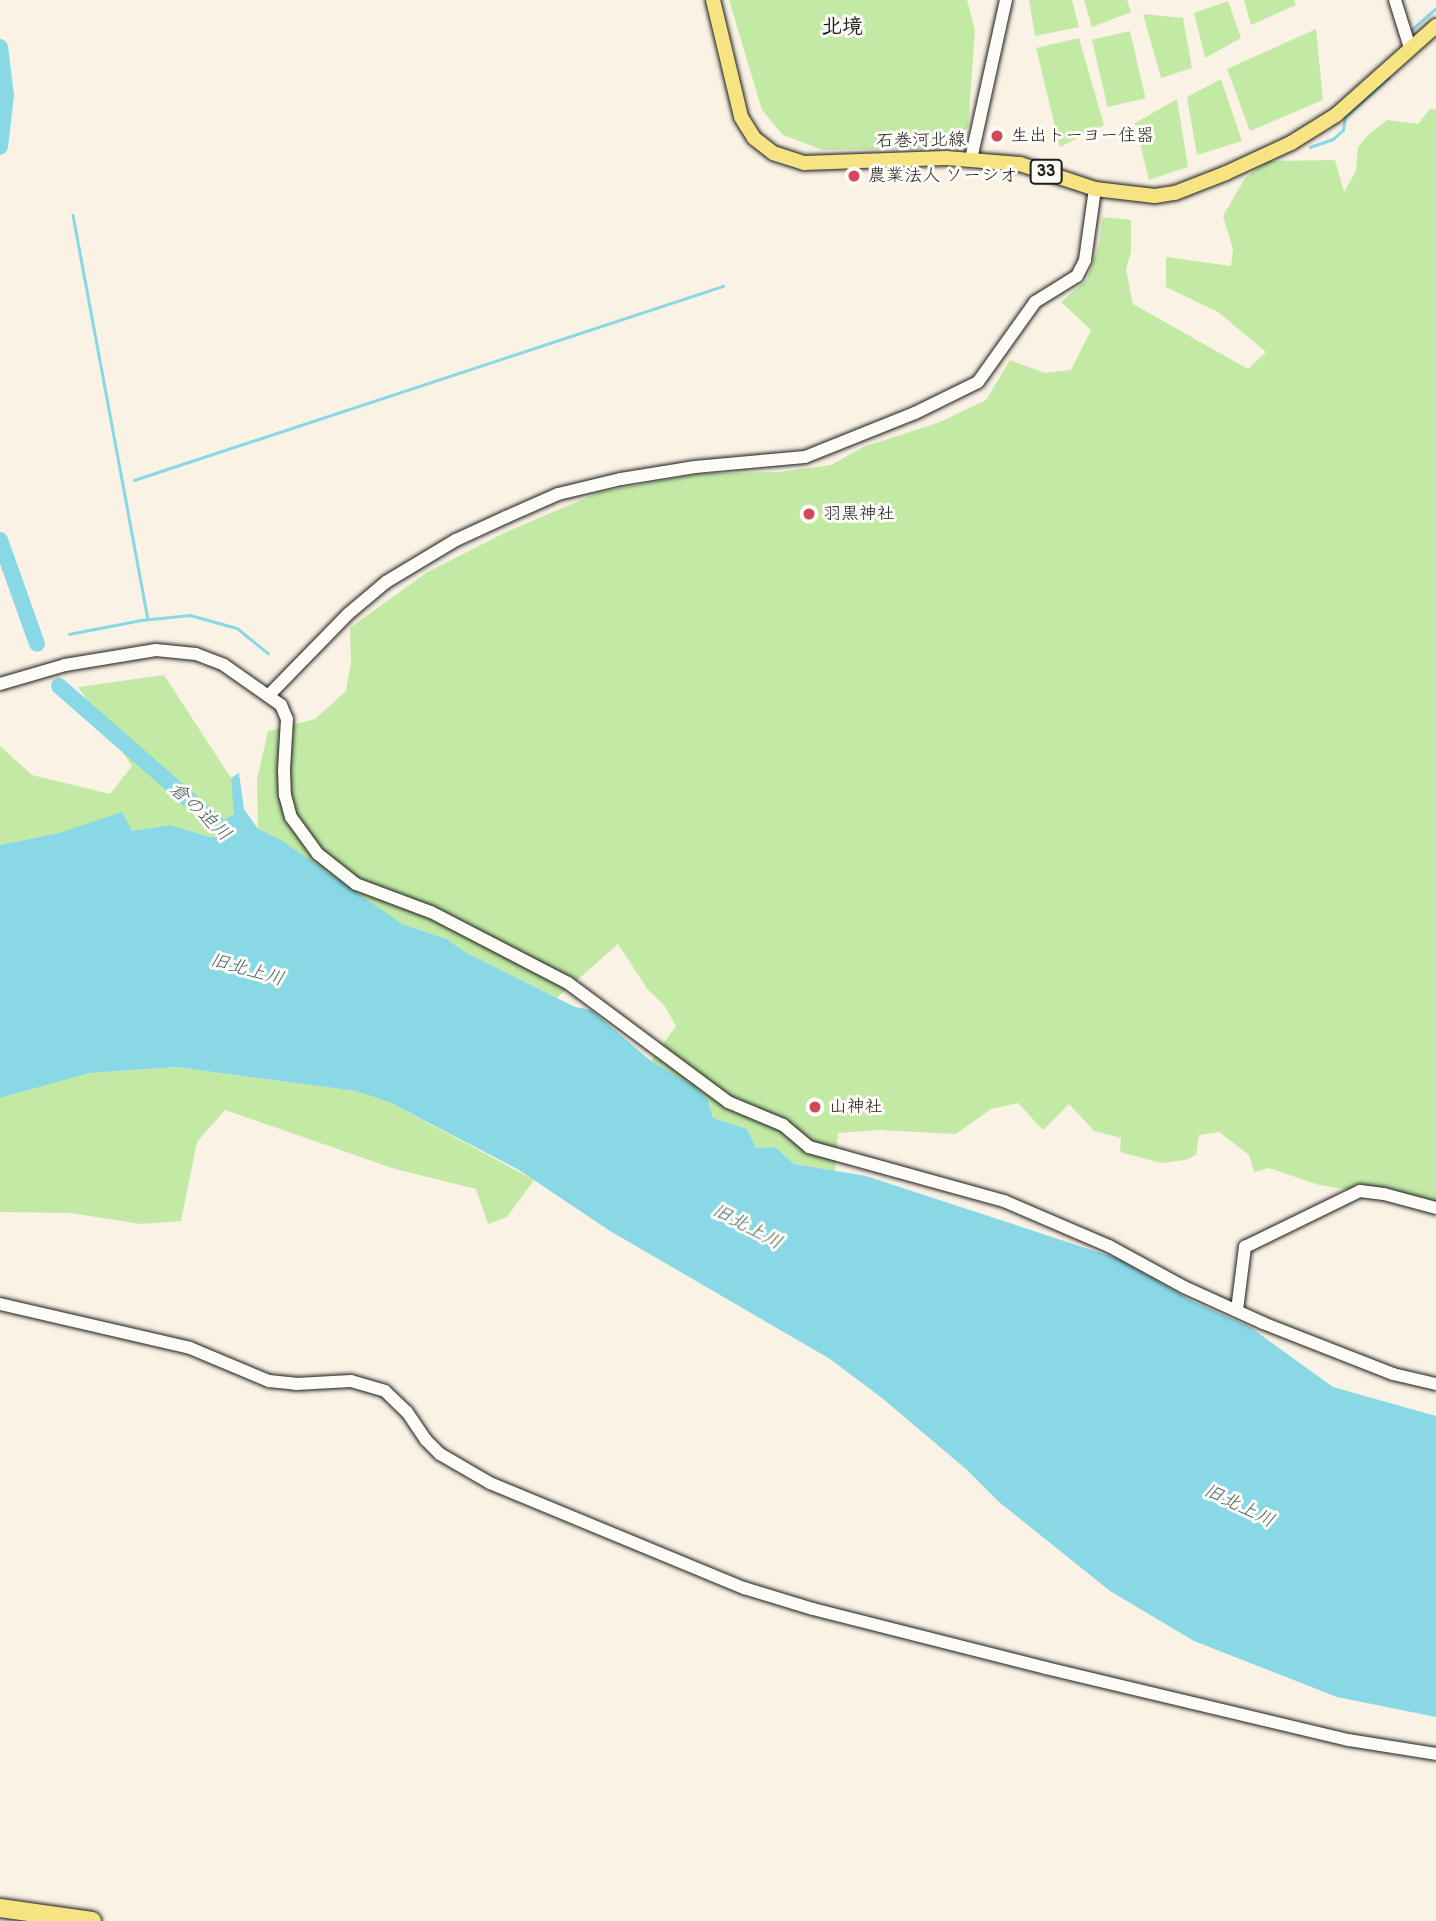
<!DOCTYPE html>
<meta charset="utf-8">
<style>
body{margin:0}
#map{position:relative;width:1436px;height:1921px;overflow:hidden;background:#faf3e5;font-family:"Balsamiq Sans","Klee One",sans-serif}
div>[style]{position:absolute}
.green>*{inset:0;background:#c2eaa5;transform-origin:0 0}
.water>*{inset:0;background:#88d8e5}
.stream>*{height:2.5px;margin:-1.25px;padding:0 1.25px;transform-origin:1.25px;border-radius:1.25px;background:#88d8e5}
.river>*{height:16px;margin:-8px;padding:0 8px;transform-origin:8px;border-radius:8px;background:#88d8e5}
.roads{filter:drop-shadow(0 0 2px #1c1c1c) drop-shadow(0 0 2px #1c1c1c)}
.minor>*{height:12px;margin:-6px;padding:0 6px;transform-origin:6px;border-radius:6px;background:#fdfcf7}
.major>*{height:14px;margin:-7px;padding:0 7px;transform-origin:7px;border-radius:7px;background:#f6e381}
.highway>*{height:18px;margin:-9px;padding:0 9px;transform-origin:9px;border-radius:9px;background:#f6e381}
.dots>*{width:19px;height:19px;translate:-50% -50%;box-sizing:border-box;border:4px solid #fdfcf7;border-radius:50%}
span{translate:-50% -50%;white-space:nowrap;text-align:center;line-height:1.15;-webkit-text-stroke:6px #fdfcf7;paint-order:stroke}
.shield-label span{padding:2px 5px;background:#fdfcf7;border:2px solid;border-radius:5px;-webkit-text-stroke-width:0}
.shield-label{font-size:16px;color:#1c1c1c;font-weight:700}
.poi-label{font-size:18px;color:#1c1c1c}
.left{translate:0 -50%;text-align:left}
.street-label{font-size:18px;color:#1c1c1c}
.water-label{font-size:19px;color:#425e62;font-style:italic}
.quarter-label{font-size:21px;color:#1c1c1c;font-weight:700}
</style>
<div id="map">
<div class="green">
<i style="clip-path:polygon(729px 0,967px 0,975px 30px,968px 128px,940px 148px,823px 150px,783px 135px,762px 110px)"></i>
<i style="clip-path:polygon(1029px 0,1072px 0,1079px 27px,1035px 36px)"></i>
<i style="clip-path:polygon(1084px 0,1127px 0,1131px 12px,1092px 27px)"></i>
<i style="clip-path:polygon(1244px 0,1294px 0,1296px 5px,1251px 25px)"></i>
<i style="clip-path:polygon(1228px 1px,1241px 38px,1205px 58px,1194px 13px)"></i>
<i style="clip-path:polygon(1143px 14px,1183px 18px,1192px 68px,1161px 78px)"></i>
<i style="clip-path:polygon(1316px 29px,1323px 100px,1250px 131px,1227px 69px)"></i>
<i style="left:1130px;top:31px;width:69px;height:39px;rotate:77deg"></i>
<i style="clip-path:polygon(1079px 38px,1104px 125px,1060px 147px,1036px 48px)"></i>
<i style="clip-path:polygon(1221px 79px,1242px 141px,1197px 155px,1187px 97px)"></i>
<i style="clip-path:polygon(1177px 99px,1188px 167px,1149px 180px,1135px 123px)"></i>
<i style="clip-path:polygon(1430px 109px,1436px 110px,1436px 1204px,1319px 1185px,1269px 1168px,1254px 1172px,1249px 1155px,1219px 1132px,1199px 1135px,1196px 1155px,1185px 1160px,1161px 1163px,1120px 1152px,1121px 1138px,1094px 1131px,1069px 1104px,1043px 1130px,1018px 1103px,991px 1109px,956px 1134px,879px 1130px,838px 1133px,835px 1171px,794px 1164px,775px 1147px,756px 1148px,747px 1129px,713px 1118px,708px 1100px,694px 1086px,651px 1061px,676px 1026px,664px 1005px,648px 990px,618px 944px,557px 998px,465px 952px,447px 939px,402px 924px,258px 829px,257px 780px,268px 731px,315px 719px,346px 691px,351px 662px,350px 628px,426px 573px,506px 532px,600px 492px,697px 474px,779px 472px,831px 465px,863px 447px,940px 422px,986px 400px,1010px 360px,1045px 373px,1071px 370px,1091px 330px,1061px 302px,1087px 280px,1099px 244px,1102px 217px,1131px 220px,1131px 252px,1126px 269px,1133px 304px,1248px 369px,1266px 352px,1218px 312px,1166px 287px,1166px 257px,1231px 266px,1233px 249px,1223px 216px,1245px 178px,1268px 161px,1335px 160px,1344px 192px,1356px 171px,1358px 147px,1369px 134px,1387px 120px,1418px 124px)"></i>
<i style="clip-path:polygon(164px 675px,231px 778px,239px 838px,210px 837px,170px 825px,132px 831px,59px 833px,0 845px,0 746px,32px 775px,110px 794px,132px 766px,78px 687px)"></i>
<i style="clip-path:polygon(176px 1067px,356px 1091px,389px 1102px,534px 1180px,507px 1217px,488px 1224px,476px 1189px,395px 1169px,225px 1110px,197px 1142px,181px 1221px,141px 1224px,70px 1213px,0 1212px,0 1098px,90px 1073px)"></i>
</div>
<div class="water">
<i style="clip-path:polygon(239px 773px,244px 809px,258px 829px,281px 840px,402px 924px,447px 939px,465px 952px,575px 1007px,591px 1010px,651px 1061px,694px 1086px,708px 1100px,713px 1118px,747px 1129px,756px 1148px,775px 1147px,794px 1164px,866px 1176px,1119px 1259px,1192px 1301px,1250px 1327px,1333px 1387px,1436px 1416px,1436px 1717px,1337px 1697px,1194px 1641px,1110px 1591px,999px 1502px,967px 1470px,882px 1398px,830px 1359px,610px 1231px,519px 1170px,389px 1102px,356px 1091px,176px 1067px,90px 1073px,0 1098px,0 845px,59px 833px,122px 812px,132px 831px,170px 825px,210px 837px,238px 838px,225px 819px,234px 814px,231px 778px)"></i>
</div>
<div class="stream">
<i style="left:1411px;top:30px;width:33px;rotate:-41deg"></i>
<i style="left:1310px;top:147px;width:24px;rotate:-19deg"></i>
<i style="left:1333px;top:139px;width:13px;rotate:-42deg"></i>
<i style="left:1343px;top:130px;width:13px;rotate:-81deg"></i>
<i style="left:1345px;top:117px;width:58px;rotate:-42.2deg"></i>
<i style="left:73px;top:215px;width:411px;rotate:79.5deg"></i>
<i style="left:134px;top:480px;width:620px;rotate:-18.23deg"></i>
<i style="left:69px;top:634px;width:73px;rotate:-11deg"></i>
<i style="left:141px;top:620px;width:49px;rotate:-5.8deg"></i>
<i style="left:190px;top:615px;width:49px;rotate:15.5deg"></i>
<i style="left:237px;top:628px;width:40px;rotate:39deg"></i>
</div>
<div class="river">
<i style="left:0;top:47px;width:48px;rotate:82.9deg"></i>
<i style="left:6px;top:95px;width:52px;rotate:96.6deg"></i>
<i style="left:0;top:540px;width:110px;rotate:70.4deg"></i>
<i style="left:59px;top:686px;width:223px;rotate:41.2deg"></i>
<i style="left:227px;top:833px;width:25px;rotate:53deg"></i>
</div>
<div class="roads">
<div class="minor">
<i style="left:1395px;top:0;width:50px;rotate:72.6deg"></i>
<i style="left:971px;top:159px;width:163px;rotate:-77.6deg"></i>
<i style="left:0;top:684px;width:68px;rotate:-16.3deg"></i>
<i style="left:65px;top:665px;width:92px;rotate:-9.4deg"></i>
<i style="left:156px;top:650px;width:40px;rotate:5.7deg"></i>
<i style="left:196px;top:654px;width:30px;rotate:21deg"></i>
<i style="left:224px;top:665px;width:70px;rotate:35.1deg"></i>
<i style="left:281px;top:705px;width:15px;rotate:67deg"></i>
<i style="left:287px;top:719px;width:51px;rotate:93.4deg"></i>
<i style="left:284px;top:770px;width:25px;rotate:88deg"></i>
<i style="left:285px;top:795px;width:23px;rotate:75deg"></i>
<i style="left:291px;top:817px;width:46px;rotate:53.9deg"></i>
<i style="left:318px;top:854px;width:48px;rotate:38.3deg"></i>
<i style="left:356px;top:884px;width:80px;rotate:20.5deg"></i>
<i style="left:431px;top:912px;width:154px;rotate:27.4deg"></i>
<i style="left:568px;top:983px;width:199px;rotate:36.6deg"></i>
<i style="left:728px;top:1102px;width:60px;rotate:22.7deg"></i>
<i style="left:783px;top:1125px;width:34px;rotate:40deg"></i>
<i style="left:809px;top:1147px;width:202px;rotate:15.5deg"></i>
<i style="left:1004px;top:1201px;width:114px;rotate:23.2deg"></i>
<i style="left:1109px;top:1246px;width:85px;rotate:28.7deg"></i>
<i style="left:1184px;top:1287px;width:87px;rotate:24.5deg"></i>
<i style="left:1263px;top:1323px;width:140px;rotate:21.4deg"></i>
<i style="left:1393px;top:1374px;width:44px;rotate:13.1deg"></i>
<i style="left:269px;top:695px;width:113px;rotate:-45.7deg"></i>
<i style="left:348px;top:614px;width:50px;rotate:-40.1deg"></i>
<i style="left:386px;top:582px;width:82px;rotate:-31deg"></i>
<i style="left:456px;top:540px;width:55px;rotate:-24.7deg"></i>
<i style="left:506px;top:517px;width:57px;rotate:-23.9deg"></i>
<i style="left:558px;top:494px;width:65px;rotate:-13.4deg"></i>
<i style="left:621px;top:479px;width:75px;rotate:-9.2deg"></i>
<i style="left:695px;top:467px;width:110px;rotate:-5.2deg"></i>
<i style="left:805px;top:457px;width:118px;rotate:-21.8deg"></i>
<i style="left:915px;top:413px;width:70px;rotate:-26.2deg"></i>
<i style="left:978px;top:382px;width:98px;rotate:-54.5deg"></i>
<i style="left:1035px;top:302px;width:49px;rotate:-31.8deg"></i>
<i style="left:1077px;top:276px;width:18px;rotate:-63deg"></i>
<i style="left:1085px;top:260px;width:72px;rotate:-82deg"></i>
<i style="left:0;top:1304px;width:195px;rotate:13deg"></i>
<i style="left:190px;top:1348px;width:86px;rotate:22.7deg"></i>
<i style="left:269px;top:1381px;width:27px;rotate:6deg"></i>
<i style="left:296px;top:1384px;width:55px;rotate:-3.1deg"></i>
<i style="left:351px;top:1381px;width:35px;rotate:16deg"></i>
<i style="left:385px;top:1391px;width:30px;rotate:44deg"></i>
<i style="left:407px;top:1412px;width:34px;rotate:56deg"></i>
<i style="left:426px;top:1440px;width:20px;rotate:45deg"></i>
<i style="left:440px;top:1454px;width:58px;rotate:30.1deg"></i>
<i style="left:490px;top:1483px;width:275px;rotate:22.5deg"></i>
<i style="left:744px;top:1588px;width:72px;rotate:16.9deg"></i>
<i style="left:813px;top:1609px;width:240px;rotate:14.2deg"></i>
<i style="left:1046px;top:1668px;width:311px;rotate:13.4deg"></i>
<i style="left:1349px;top:1740px;width:88px;rotate:9.1deg"></i>
<i style="left:1237px;top:1310px;width:64px;rotate:-82.8deg"></i>
<i style="left:1245px;top:1247px;width:128px;rotate:-26deg"></i>
<i style="left:1360px;top:1191px;width:24px;rotate:7deg"></i>
<i style="left:1384px;top:1194px;width:54px;rotate:15.1deg"></i>
</div>
<div class="major">
<i style="left:713px;top:0;width:120px;rotate:76.5deg"></i>
<i style="left:741px;top:117px;width:25px;rotate:58deg"></i>
<i style="left:754px;top:138px;width:24px;rotate:38deg"></i>
<i style="left:773px;top:153px;width:33px;rotate:18deg"></i>
<i style="left:804px;top:163px;width:142px;rotate:-2deg"></i>
<i style="left:946px;top:158px;width:74px;rotate:4.6deg"></i>
<i style="left:1020px;top:164px;width:79px;rotate:18.4deg"></i>
<i style="left:1095px;top:189px;width:60px;rotate:6.7deg"></i>
<i style="left:1155px;top:196px;width:20px;rotate:-9deg"></i>
<i style="left:1175px;top:193px;width:55px;rotate:-21.4deg"></i>
<i style="left:1226px;top:173px;width:72px;rotate:-24.8deg"></i>
<i style="left:1291px;top:143px;width:53px;rotate:-31.9deg"></i>
<i style="left:1336px;top:115px;width:134px;rotate:-41.7deg"></i>
</div>
<div class="highway">
<i style="left:0;top:1908px;width:93px;rotate:8deg"></i>
</div>
</div>
<div class="dots">
<i style="left:997px;top:136px;background:#d1495b"></i>
<i style="left:854px;top:176px;background:#d1495b"></i>
<i style="left:809px;top:514px;background:#d1495b"></i>
<i style="left:815px;top:1107px;background:#d1495b"></i>
</div>
<div class="shield-label">
<span style="left:1046px;top:172px">33</span>
</div>
<div class="poi-label">
<span class="left" style="left:1011px;top:136px">生出トーヨー住器</span>
<span class="left" style="left:868px;top:176px">農業法人 ソーシオ</span>
<span class="left" style="left:823px;top:514px">羽黒神社</span>
<span class="left" style="left:829px;top:1107px">山神社</span>
</div>
<div class="street-label">
<span style="left:921px;top:141px;rotate:-1deg">石巻河北線</span>
</div>
<div class="water-label">
<span style="left:200px;top:812px;rotate:43deg">倉の迫川</span>
<span style="left:247px;top:970px;rotate:16deg">旧北上川</span>
<span style="left:747px;top:1227px;rotate:28deg">旧北上川</span>
<span style="left:1239px;top:1506px;rotate:26deg">旧北上川</span>
</div>
<div class="quarter-label">
<span style="left:842px;top:27px">北境</span>
</div>
</div>
